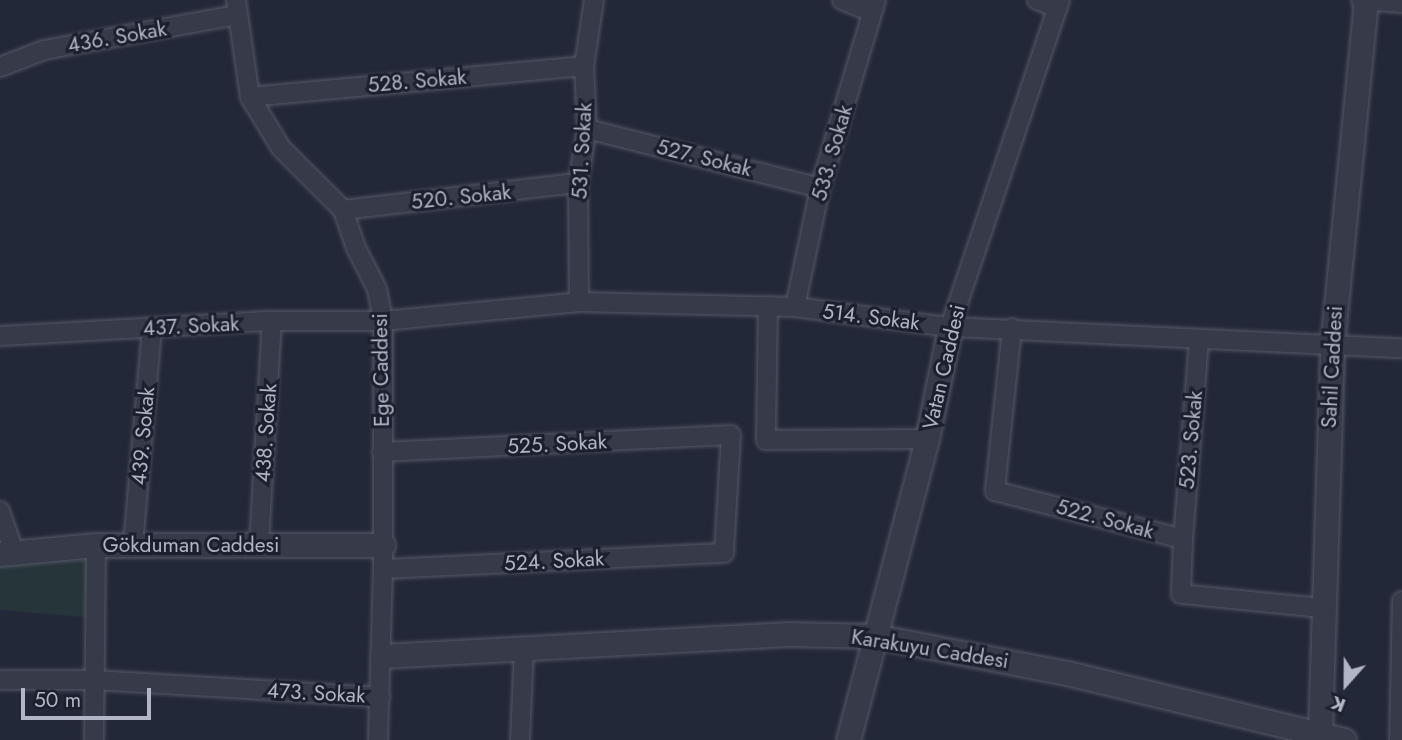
<!DOCTYPE html>
<meta charset="utf-8">
<style>
body{margin:0}
#map{position:relative;width:1402px;height:740px;overflow:hidden;background:#232838;font-family:Jost,sans-serif}
div>[style]{position:absolute}
.green>*{inset:0;background:#26353a}
.roads{filter:drop-shadow(0 0 2px #545867) drop-shadow(0 0 2px #545867)}
.minor>*{height:18px;margin:-9px;padding:0 9px;transform-origin:9px;border-radius:9px;background:#363a49}
.tertiary>*{height:23px;margin:-11.5px;padding:0 11.5px;transform-origin:11.5px;border-radius:11.5px;background:#363a49}
span{translate:-50% -50%;white-space:nowrap;text-align:center;line-height:1.15;-webkit-text-stroke:6px #1c1f2d;paint-order:stroke}
.street-label{font-size:21px;color:#b1b5c5}
.north{position:absolute;left:1311px;top:649px;width:70px;height:70px;-webkit-text-stroke:5px #1c1f2d;paint-order:stroke;rotate:201deg;font-size:19px;font-weight:700;line-height:28px;text-align:center;color:#b1b5c5}
.north::after{content:'';display:block;margin:auto;width:24px;height:32px;background:#b1b5c5;clip-path:polygon(50% 0,100% 100%,50% 72%,0 100%)}
.scale{position:absolute;left:21px;top:688px;width:130px;height:32px;box-sizing:border-box;border:4px solid #b1b5c5;border-top:0;padding-left:9px;font-size:21px;line-height:24px;white-space:nowrap;color:#b1b5c5;-webkit-text-stroke:5px #1c1f2d;paint-order:stroke}
</style>
<div id="map">
<div class="green">
<i style="clip-path:polygon(96px 545px,95px 618px,0 610px,0 549px)"></i>
</div>
<div class="roads">
<div class="minor">
<i style="left:236px;top:0;width:98px;rotate:81.8deg"></i>
<i style="left:250px;top:97px;width:60px;rotate:58.7deg"></i>
<i style="left:281px;top:148px;width:88px;rotate:45deg"></i>
<i style="left:343px;top:210px;width:40px;rotate:71.1deg"></i>
<i style="left:356px;top:248px;width:46px;rotate:62.9deg"></i>
<i style="left:377px;top:289px;width:33px;rotate:79deg"></i>
<i style="left:383px;top:321px;width:248px;rotate:90deg"></i>
<i style="left:383px;top:569px;width:171px;rotate:91.7deg"></i>
<i style="left:842px;top:0;width:32px;rotate:22deg"></i>
<i style="left:1037px;top:0;width:22px;rotate:22deg"></i>
<i style="left:1361px;top:0;width:41px;rotate:4.2deg"></i>
<i style="left:0;top:67px;width:47px;rotate:-21.1deg"></i>
<i style="left:44px;top:50px;width:195px;rotate:-10.3deg"></i>
<i style="left:250px;top:97px;width:335px;rotate:-5.3deg"></i>
<i style="left:587px;top:129px;width:240px;rotate:14.2deg"></i>
<i style="left:343px;top:210px;width:237px;rotate:-6.6deg"></i>
<i style="left:579px;top:302px;width:119px;rotate:-90.5deg"></i>
<i style="left:578px;top:183px;width:55px;rotate:-80.5deg"></i>
<i style="left:587px;top:129px;width:63px;rotate:-92.7deg"></i>
<i style="left:584px;top:66px;width:67px;rotate:-81.4deg"></i>
<i style="left:768px;top:306px;width:134px;rotate:90.9deg"></i>
<i style="left:766px;top:440px;width:161px;rotate:-0.4deg"></i>
<i style="left:795px;top:307px;width:122px;rotate:-78.1deg"></i>
<i style="left:820px;top:188px;width:196px;rotate:-73.4deg"></i>
<i style="left:950px;top:327px;width:345px;rotate:-71.4deg"></i>
<i style="left:1012px;top:328px;width:164px;rotate:96deg"></i>
<i style="left:995px;top:491px;width:194px;rotate:14.3deg"></i>
<i style="left:1183px;top:539px;width:55px;rotate:92.1deg"></i>
<i style="left:1181px;top:594px;width:142px;rotate:5.7deg"></i>
<i style="left:0;top:336px;width:272px;rotate:-3.2deg"></i>
<i style="left:272px;top:321px;width:111px"></i>
<i style="left:383px;top:321px;width:197px;rotate:-5.5deg"></i>
<i style="left:579px;top:302px;width:216px;rotate:1.3deg"></i>
<i style="left:795px;top:307px;width:156px;rotate:7.4deg"></i>
<i style="left:950px;top:327px;width:452px;rotate:2.7deg"></i>
<i style="left:382px;top:452px;width:349px;rotate:-2.8deg"></i>
<i style="left:731px;top:435px;width:118px;rotate:93.4deg"></i>
<i style="left:724px;top:553px;width:341px;rotate:177.3deg"></i>
<i style="left:0;top:511px;width:40px;rotate:71.1deg"></i>
<i style="left:1183px;top:539px;width:198px;rotate:-85.4deg"></i>
<i style="left:133px;top:545px;width:218px;rotate:-85deg"></i>
<i style="left:259px;top:545px;width:224px;rotate:-86.7deg"></i>
<i style="left:0;top:680px;width:94px"></i>
<i style="left:94px;top:680px;width:287px;rotate:3.4deg"></i>
<i style="left:94px;top:740px;width:195px;rotate:-89.4deg"></i>
<i style="left:520px;top:740px;width:91px;rotate:-87.5deg"></i>
<i style="left:1399px;top:740px;width:139px;rotate:-88.8deg"></i>
</div>
<div class="tertiary">
<i style="left:0;top:554px;width:96px;rotate:-5.4deg"></i>
<i style="left:96px;top:545px;width:287px"></i>
<i style="left:382px;top:656px;width:407px;rotate:-3.1deg"></i>
<i style="left:788px;top:634px;width:86px;rotate:1.3deg"></i>
<i style="left:874px;top:636px;width:197px;rotate:10.9deg"></i>
<i style="left:1067px;top:673px;width:285px;rotate:13.6deg"></i>
<i style="left:1320px;top:734px;width:387px;rotate:-88.2deg"></i>
<i style="left:1332px;top:347px;width:348px;rotate:-84.4deg"></i>
<i style="left:848px;top:740px;width:311px;rotate:-75.3deg"></i>
<i style="left:927px;top:439px;width:114px;rotate:-78.4deg"></i>
</div>
</div>
<div class="street-label">
<span style="left:117px;top:37px;rotate:-10deg">436. Sokak</span>
<span style="left:417px;top:81px;rotate:-5deg">528. Sokak</span>
<span style="left:582px;top:151px;rotate:-87deg">531. Sokak</span>
<span style="left:832px;top:153px;rotate:-74deg">533. Sokak</span>
<span style="left:704px;top:158px;rotate:14deg">527. Sokak</span>
<span style="left:461px;top:197px;rotate:-6deg">520. Sokak</span>
<span style="left:871px;top:317px;rotate:7deg">514. Sokak</span>
<span style="left:191px;top:326px;rotate:-3deg">437. Sokak</span>
<span style="left:944px;top:367px;rotate:-77deg">Vatan Caddesi</span>
<span style="left:1332px;top:367px;rotate:-87deg">Sahil Caddesi</span>
<span style="left:381px;top:370px;rotate:-91deg">Ege Caddesi</span>
<span style="left:266px;top:433px;rotate:-86deg">438. Sokak</span>
<span style="left:143px;top:436px;rotate:-85deg">439. Sokak</span>
<span style="left:1191px;top:440px;rotate:-85deg">523. Sokak</span>
<span style="left:557px;top:444px;rotate:-3deg">525. Sokak</span>
<span style="left:1105px;top:519px;rotate:15deg">522. Sokak</span>
<span style="left:191px;top:545px">Gökduman Caddesi</span>
<span style="left:554px;top:561px;rotate:-3deg">524. Sokak</span>
<span style="left:930px;top:649px;rotate:9deg">Karakuyu Caddesi</span>
<span style="left:316px;top:693px;rotate:3deg">473. Sokak</span>
</div>
<div class="north">K</div>
<div class="scale">50 m</div>
</div>
